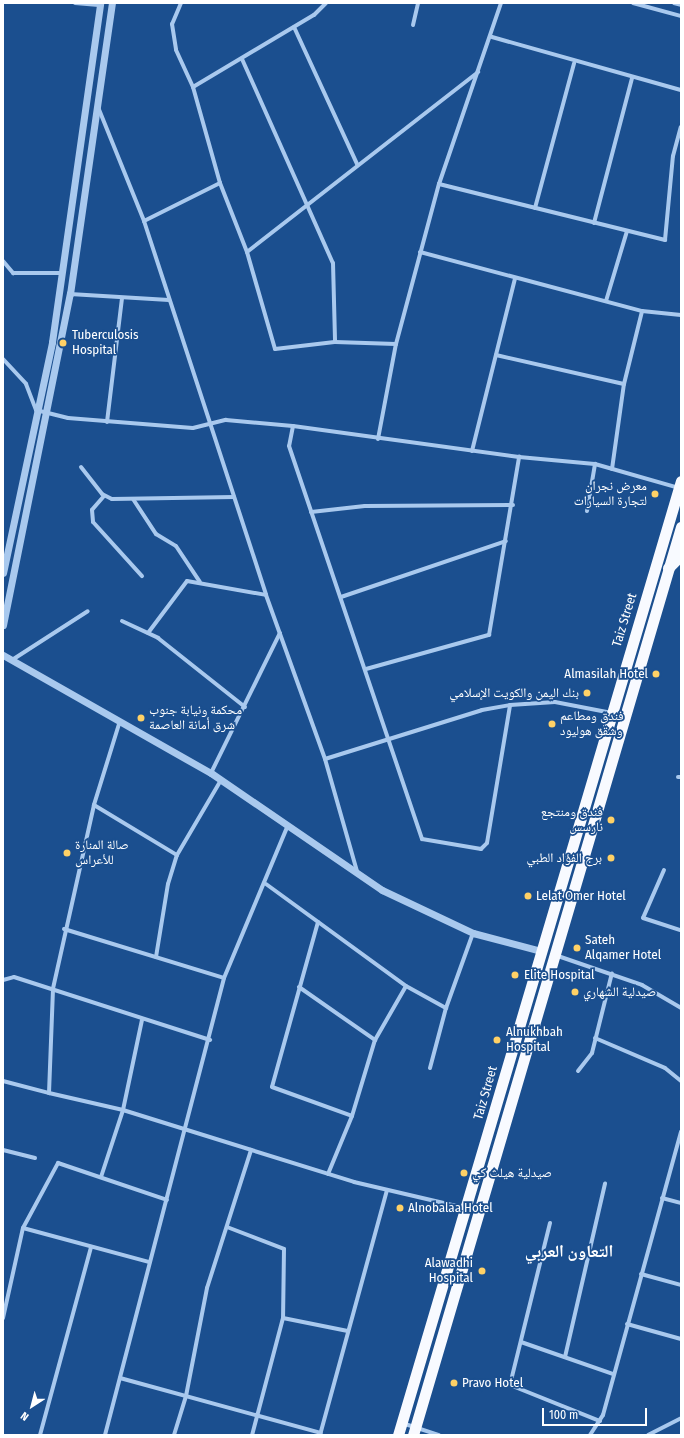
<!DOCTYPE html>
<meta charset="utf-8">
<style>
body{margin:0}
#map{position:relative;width:684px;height:1438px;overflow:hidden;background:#1b4f8f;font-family:"Fira Sans Condensed","Noto Naskh Arabic",sans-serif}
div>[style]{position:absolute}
.minor>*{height:4px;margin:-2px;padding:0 2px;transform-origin:2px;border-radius:2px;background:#a9c9ee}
.tertiary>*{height:7px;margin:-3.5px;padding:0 3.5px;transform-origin:3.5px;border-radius:3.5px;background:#a9c9ee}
.trunk>*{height:11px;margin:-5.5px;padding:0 5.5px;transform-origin:5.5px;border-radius:5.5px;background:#f8faff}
.dots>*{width:11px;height:11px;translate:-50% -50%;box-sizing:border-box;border:2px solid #1b4f8f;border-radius:50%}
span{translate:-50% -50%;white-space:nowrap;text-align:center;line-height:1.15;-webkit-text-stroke:3.5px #1b4f8f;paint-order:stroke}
.poi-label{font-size:13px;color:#fff}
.left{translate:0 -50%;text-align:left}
.right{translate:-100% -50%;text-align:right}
.street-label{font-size:13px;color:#fff}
.district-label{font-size:17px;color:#fff;font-weight:700}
.frame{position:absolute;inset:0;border:4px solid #fff;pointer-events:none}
.north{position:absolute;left:12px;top:1386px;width:40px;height:40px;-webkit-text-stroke:3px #1b4f8f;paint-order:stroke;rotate:216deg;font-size:11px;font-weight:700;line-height:16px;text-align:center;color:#fff}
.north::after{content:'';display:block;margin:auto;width:14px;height:18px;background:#fff;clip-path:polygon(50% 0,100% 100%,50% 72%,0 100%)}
.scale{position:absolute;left:542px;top:1408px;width:105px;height:18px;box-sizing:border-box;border:2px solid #fff;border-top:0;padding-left:5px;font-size:12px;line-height:14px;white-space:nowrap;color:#fff;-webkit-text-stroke:3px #1b4f8f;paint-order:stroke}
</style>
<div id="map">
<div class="minor">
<i style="left:75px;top:3px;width:24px;rotate:5deg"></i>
<i style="left:181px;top:3px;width:23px;rotate:113deg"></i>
<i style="left:172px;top:24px;width:26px;rotate:81deg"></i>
<i style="left:176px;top:50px;width:41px;rotate:65.3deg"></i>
<i style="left:193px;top:87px;width:100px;rotate:74.3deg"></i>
<i style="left:220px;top:183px;width:74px;rotate:68.6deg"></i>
<i style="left:247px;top:252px;width:101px;rotate:73.9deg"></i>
<i style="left:275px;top:349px;width:60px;rotate:-6.7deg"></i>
<i style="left:335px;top:342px;width:61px;rotate:1.9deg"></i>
<i style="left:633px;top:3px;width:50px;rotate:15.2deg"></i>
<i style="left:674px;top:3px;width:7px;rotate:16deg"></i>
<i style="left:413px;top:25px;width:23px;rotate:-77deg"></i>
<i style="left:294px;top:27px;width:151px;rotate:65.3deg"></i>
<i style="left:492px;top:37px;width:196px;rotate:15.7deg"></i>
<i style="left:242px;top:59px;width:223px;rotate:66deg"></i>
<i style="left:333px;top:263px;width:79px;rotate:88.5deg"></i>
<i style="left:193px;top:87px;width:141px;rotate:-30.8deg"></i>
<i style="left:314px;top:15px;width:17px;rotate:-45deg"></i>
<i style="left:98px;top:107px;width:123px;rotate:68deg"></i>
<i style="left:144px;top:221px;width:393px;rotate:71.9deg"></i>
<i style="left:266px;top:595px;width:174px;rotate:70.2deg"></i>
<i style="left:325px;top:759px;width:116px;rotate:74.1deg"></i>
<i style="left:439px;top:184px;width:233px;rotate:13.9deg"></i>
<i style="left:665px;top:240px;width:84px;rotate:-84.6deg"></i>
<i style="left:673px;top:156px;width:30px;rotate:-75deg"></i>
<i style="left:535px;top:208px;width:150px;rotate:-74.9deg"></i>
<i style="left:144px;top:221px;width:85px;rotate:-26.6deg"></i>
<i style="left:594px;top:223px;width:150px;rotate:-75.3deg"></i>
<i style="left:247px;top:252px;width:293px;rotate:-37.9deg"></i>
<i style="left:420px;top:252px;width:230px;rotate:14.9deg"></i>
<i style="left:642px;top:311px;width:39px;rotate:6deg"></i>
<i style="left:3px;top:261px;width:16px;rotate:50deg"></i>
<i style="left:13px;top:273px;width:46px"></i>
<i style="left:70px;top:294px;width:99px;rotate:3.5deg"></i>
<i style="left:606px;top:301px;width:73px;rotate:-73.3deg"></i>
<i style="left:496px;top:355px;width:131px;rotate:12.8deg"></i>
<i style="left:3px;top:359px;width:34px;rotate:47deg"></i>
<i style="left:26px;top:384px;width:28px;rotate:69deg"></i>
<i style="left:36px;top:410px;width:33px;rotate:14deg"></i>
<i style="left:68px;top:418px;width:125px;rotate:4.6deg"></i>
<i style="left:193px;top:428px;width:34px;rotate:-14deg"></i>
<i style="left:226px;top:420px;width:67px;rotate:5.1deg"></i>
<i style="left:293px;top:426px;width:228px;rotate:7.8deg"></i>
<i style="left:519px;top:457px;width:76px;rotate:5.3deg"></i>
<i style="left:595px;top:464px;width:87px;rotate:15.9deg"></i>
<i style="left:107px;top:422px;width:125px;rotate:-83.1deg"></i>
<i style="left:293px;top:426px;width:20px;rotate:101deg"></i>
<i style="left:289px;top:446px;width:415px;rotate:71.3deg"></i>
<i style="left:422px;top:839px;width:60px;rotate:9.6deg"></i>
<i style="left:481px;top:849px;width:8px;rotate:-45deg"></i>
<i style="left:487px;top:843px;width:140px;rotate:-80.5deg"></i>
<i style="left:378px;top:439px;width:97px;rotate:-79.3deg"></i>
<i style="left:396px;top:344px;width:166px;rotate:-75deg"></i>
<i style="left:439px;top:184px;width:191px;rotate:-71.1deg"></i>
<i style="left:472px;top:451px;width:178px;rotate:-76deg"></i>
<i style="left:81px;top:467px;width:34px;rotate:52deg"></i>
<i style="left:102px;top:494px;width:11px;rotate:27deg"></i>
<i style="left:112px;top:499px;width:122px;rotate:-0.9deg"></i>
<i style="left:612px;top:469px;width:86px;rotate:-82deg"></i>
<i style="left:624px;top:384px;width:75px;rotate:-76.1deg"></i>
<i style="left:104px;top:496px;width:18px;rotate:131deg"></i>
<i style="left:92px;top:510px;width:12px;rotate:85deg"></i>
<i style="left:93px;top:522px;width:73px;rotate:47.8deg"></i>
<i style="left:133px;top:499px;width:42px;rotate:56.7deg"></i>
<i style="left:156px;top:534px;width:23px;rotate:31deg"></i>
<i style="left:176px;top:546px;width:43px;rotate:56.3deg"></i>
<i style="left:587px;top:511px;width:48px;rotate:-80.3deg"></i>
<i style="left:311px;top:512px;width:54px;rotate:-6.3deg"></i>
<i style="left:365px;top:506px;width:148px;rotate:-0.4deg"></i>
<i style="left:341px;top:597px;width:174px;rotate:-18.7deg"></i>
<i style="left:122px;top:621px;width:40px;rotate:25deg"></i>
<i style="left:158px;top:638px;width:111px;rotate:38.4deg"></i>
<i style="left:148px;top:633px;width:65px;rotate:-53.1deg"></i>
<i style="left:187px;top:581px;width:80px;rotate:10deg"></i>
<i style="left:12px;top:660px;width:90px;rotate:-32.8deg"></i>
<i style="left:366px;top:669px;width:128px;rotate:-15.5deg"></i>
<i style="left:489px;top:635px;width:181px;rotate:-80.4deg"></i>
<i style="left:119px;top:724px;width:85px;rotate:107.2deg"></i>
<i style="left:94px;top:805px;width:189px;rotate:102.6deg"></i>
<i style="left:53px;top:989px;width:104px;rotate:92.2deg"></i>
<i style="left:49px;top:1093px;width:76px;rotate:12.9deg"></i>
<i style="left:123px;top:1110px;width:242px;rotate:17.3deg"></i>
<i style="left:354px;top:1182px;width:114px;rotate:13.2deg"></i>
<i style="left:325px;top:759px;width:164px;rotate:-17.3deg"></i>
<i style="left:482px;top:710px;width:28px;rotate:-10deg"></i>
<i style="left:510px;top:705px;width:45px;rotate:-3.8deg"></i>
<i style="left:555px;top:702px;width:58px;rotate:10.9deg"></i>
<i style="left:211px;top:773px;width:156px;rotate:-63.8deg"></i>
<i style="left:678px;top:777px;width:3px"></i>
<i style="left:94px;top:805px;width:97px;rotate:31.1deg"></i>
<i style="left:664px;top:870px;width:52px;rotate:113.6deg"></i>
<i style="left:643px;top:918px;width:40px;rotate:18deg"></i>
<i style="left:266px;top:884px;width:173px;rotate:36.1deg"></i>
<i style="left:406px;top:986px;width:46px;rotate:28.8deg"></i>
<i style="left:446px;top:1008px;width:80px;rotate:-70.2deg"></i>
<i style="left:318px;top:922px;width:171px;rotate:105.6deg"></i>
<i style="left:272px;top:1087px;width:85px;rotate:19.9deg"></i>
<i style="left:64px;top:929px;width:167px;rotate:17deg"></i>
<i style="left:555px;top:955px;width:92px;rotate:19deg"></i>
<i style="left:642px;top:985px;width:45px;rotate:30.5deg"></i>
<i style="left:156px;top:957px;width:74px;rotate:-80.7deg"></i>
<i style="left:168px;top:884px;width:30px;rotate:-73deg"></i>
<i style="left:177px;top:855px;width:87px;rotate:-59.6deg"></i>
<i style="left:3px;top:980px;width:11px;rotate:-15deg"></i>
<i style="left:14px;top:977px;width:206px;rotate:17.8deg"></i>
<i style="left:299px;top:987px;width:93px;rotate:34.9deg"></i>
<i style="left:595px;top:1038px;width:76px;rotate:23.2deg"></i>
<i style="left:665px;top:1068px;width:21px;rotate:39deg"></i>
<i style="left:430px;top:1068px;width:62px;rotate:-75.1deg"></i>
<i style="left:578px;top:1071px;width:23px;rotate:-52deg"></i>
<i style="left:592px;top:1053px;width:82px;rotate:-76deg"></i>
<i style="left:3px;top:1081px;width:48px;rotate:14.6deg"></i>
<i style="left:3px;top:1150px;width:33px;rotate:14deg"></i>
<i style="left:328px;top:1174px;width:63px;rotate:-67.5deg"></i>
<i style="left:352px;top:1116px;width:79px;rotate:-73.2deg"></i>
<i style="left:375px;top:1040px;width:62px;rotate:-60.1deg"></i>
<i style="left:101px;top:1177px;width:71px;rotate:-71.8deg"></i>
<i style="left:123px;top:1110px;width:92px;rotate:-78.1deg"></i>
<i style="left:662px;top:1198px;width:20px;rotate:15deg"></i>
<i style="left:550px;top:1223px;width:167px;rotate:103.9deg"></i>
<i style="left:510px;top:1385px;width:97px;rotate:21.8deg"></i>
<i style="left:227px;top:1227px;width:61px;rotate:21.1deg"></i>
<i style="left:284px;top:1249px;width:69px;rotate:90.8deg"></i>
<i style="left:283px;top:1318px;width:121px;rotate:104.8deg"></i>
<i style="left:23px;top:1228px;width:74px;rotate:-61.7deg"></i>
<i style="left:58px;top:1163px;width:115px;rotate:18.7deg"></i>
<i style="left:641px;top:1274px;width:41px;rotate:15.4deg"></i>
<i style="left:3px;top:1318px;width:92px;rotate:-77.5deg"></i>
<i style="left:23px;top:1228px;width:131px;rotate:15.1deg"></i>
<i style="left:283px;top:1318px;width:66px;rotate:11.3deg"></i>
<i style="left:627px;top:1324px;width:56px;rotate:15.5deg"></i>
<i style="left:521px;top:1342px;width:97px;rotate:19.2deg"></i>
<i style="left:565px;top:1357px;width:178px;rotate:-77deg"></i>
<i style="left:120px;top:1378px;width:208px;rotate:15.3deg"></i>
<i style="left:402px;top:1423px;width:39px;rotate:18deg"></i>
<i style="left:40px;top:1435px;width:195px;rotate:-74.8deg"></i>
<i style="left:105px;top:1435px;width:472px;rotate:-75.4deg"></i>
<i style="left:224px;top:978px;width:166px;rotate:-67.3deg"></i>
<i style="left:174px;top:1435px;width:41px;rotate:-72.9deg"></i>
<i style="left:186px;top:1396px;width:110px;rotate:-79deg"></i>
<i style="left:207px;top:1288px;width:145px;rotate:-72.3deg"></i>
<i style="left:320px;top:1435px;width:254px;rotate:-74.7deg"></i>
<i style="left:590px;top:1435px;width:24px;rotate:-57deg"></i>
<i style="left:603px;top:1415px;width:294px;rotate:-74.6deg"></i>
<i style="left:648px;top:1435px;width:37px;rotate:-27deg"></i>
</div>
<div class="tertiary">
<i style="left:3px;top:573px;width:236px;rotate:-78deg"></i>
<i style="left:52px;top:342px;width:342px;rotate:-81.9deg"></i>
<i style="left:3px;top:625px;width:338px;rotate:-78.6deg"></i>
<i style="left:70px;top:294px;width:294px;rotate:-81.8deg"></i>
<i style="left:3px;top:655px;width:239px;rotate:29.6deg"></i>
<i style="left:211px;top:773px;width:207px;rotate:34.4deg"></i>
<i style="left:382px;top:890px;width:101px;rotate:25.3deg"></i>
<i style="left:473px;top:933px;width:70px;rotate:14.8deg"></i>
</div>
<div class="trunk">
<i style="left:668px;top:568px;width:18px;rotate:-45deg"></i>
<i style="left:398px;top:1435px;width:995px;rotate:-73.48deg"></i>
<i style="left:413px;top:1435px;width:947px;rotate:-73.56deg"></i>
</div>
<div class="dots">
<i style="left:63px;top:343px;background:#ffd166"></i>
<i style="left:655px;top:494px;background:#ffd166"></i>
<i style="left:656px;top:674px;background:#ffd166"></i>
<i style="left:587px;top:693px;background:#ffd166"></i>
<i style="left:141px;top:718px;background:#ffd166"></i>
<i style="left:552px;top:724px;background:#ffd166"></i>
<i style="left:611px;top:820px;background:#ffd166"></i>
<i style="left:67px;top:853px;background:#ffd166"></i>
<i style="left:611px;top:858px;background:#ffd166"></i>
<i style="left:528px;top:896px;background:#ffd166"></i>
<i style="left:577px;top:948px;background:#ffd166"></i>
<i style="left:515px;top:975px;background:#ffd166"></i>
<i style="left:575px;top:992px;background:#ffd166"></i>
<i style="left:497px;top:1040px;background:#ffd166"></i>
<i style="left:464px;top:1173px;background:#ffd166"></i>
<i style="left:400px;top:1208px;background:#ffd166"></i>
<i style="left:482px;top:1271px;background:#ffd166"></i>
<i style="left:454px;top:1383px;background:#ffd166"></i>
</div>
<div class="poi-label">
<span class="left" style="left:72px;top:343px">Tuberculosis<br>Hospital</span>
<span class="right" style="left:647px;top:494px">معرض نجران<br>لتجارة السيارات</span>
<span class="right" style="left:648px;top:674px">Almasilah Hotel</span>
<span class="right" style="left:579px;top:693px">بنك اليمن والكويت الإسلامي</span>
<span class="left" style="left:149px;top:718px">محكمة ونيابة جنوب<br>شرق أمانة العاصمة</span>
<span class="left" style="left:560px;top:724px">فندق ومطاعم<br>وشقق هوليود</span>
<span class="right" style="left:603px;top:820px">فندق ومنتجع<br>نارسس</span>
<span class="left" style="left:75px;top:853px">صالة المنارة<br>للأعراس</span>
<span class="right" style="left:602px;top:858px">برج الفؤاد الطبي</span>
<span class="left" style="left:536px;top:896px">Lelat Omer Hotel</span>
<span class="left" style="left:585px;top:948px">Sateh<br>Alqamer Hotel</span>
<span class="left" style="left:524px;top:975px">Elite Hospital</span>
<span class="left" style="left:583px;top:992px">صيدلية الشهاري</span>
<span class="left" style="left:506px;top:1040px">Alnukhbah<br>Hospital</span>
<span class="left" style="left:472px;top:1173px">صيدلية هيلث كي</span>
<span class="left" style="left:408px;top:1208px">Alnobalaa Hotel</span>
<span class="right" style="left:473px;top:1271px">Alawadhi<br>Hospital</span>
<span class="left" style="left:462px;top:1383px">Pravo Hotel</span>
</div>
<div class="street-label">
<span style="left:625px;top:620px;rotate:-73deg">Taiz Street</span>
<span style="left:486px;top:1093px;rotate:-74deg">Taiz Street</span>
</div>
<div class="district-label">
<span style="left:569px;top:1252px">التعاون العربي</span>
</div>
<div class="frame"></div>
<div class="north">N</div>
<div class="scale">100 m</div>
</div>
